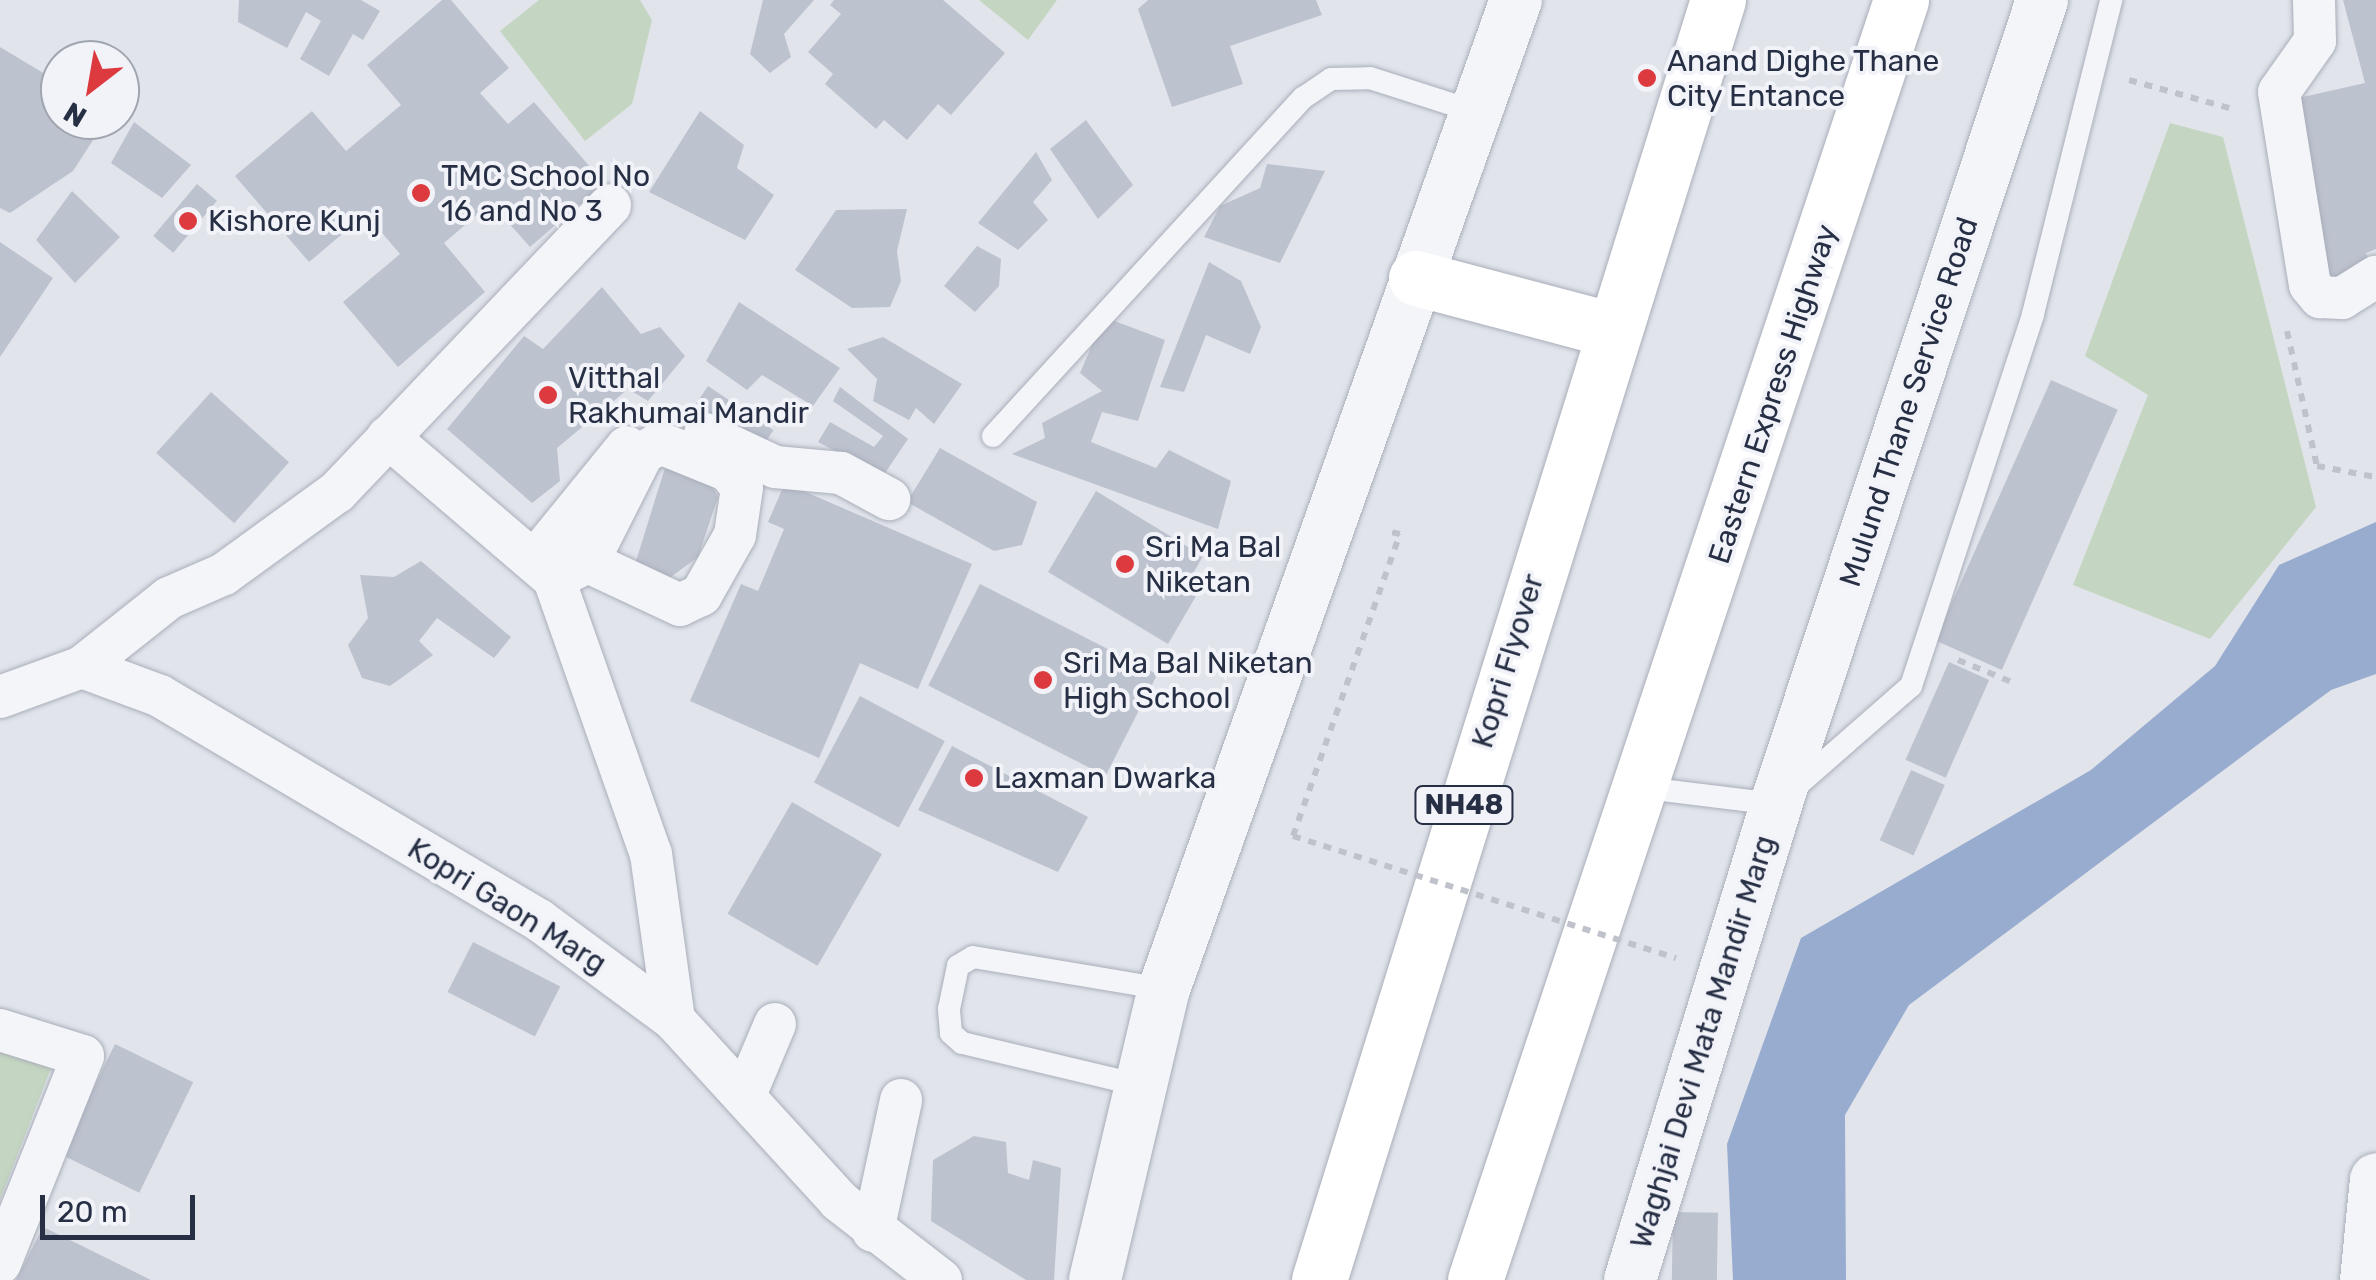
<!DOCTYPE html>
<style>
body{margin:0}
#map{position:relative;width:2376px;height:1280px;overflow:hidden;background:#e1e4eb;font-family:Rubik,sans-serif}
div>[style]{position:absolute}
.green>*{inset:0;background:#c4d6c1}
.water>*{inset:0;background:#98accf}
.building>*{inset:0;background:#bdc2cf;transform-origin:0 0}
.path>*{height:6px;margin-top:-3px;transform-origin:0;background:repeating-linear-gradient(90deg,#bfc2ca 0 8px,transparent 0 16px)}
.roads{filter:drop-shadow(0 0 2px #a9aeb9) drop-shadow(0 0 2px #a9aeb9)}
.service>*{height:22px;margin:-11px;padding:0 11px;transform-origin:11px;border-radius:11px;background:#f4f5f9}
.minor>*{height:42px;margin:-21px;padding:0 21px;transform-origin:21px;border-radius:21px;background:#f4f5f9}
.tertiary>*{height:52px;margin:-26px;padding:0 26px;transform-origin:26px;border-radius:26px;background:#f4f5f9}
.trunk>*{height:55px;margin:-27.5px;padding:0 27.5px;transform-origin:27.5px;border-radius:27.5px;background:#fff}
.path-bridge>*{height:6px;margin-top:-3px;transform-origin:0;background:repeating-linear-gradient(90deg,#bfc2ca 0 8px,transparent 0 16px)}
.dots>*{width:28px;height:28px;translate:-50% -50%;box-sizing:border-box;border:5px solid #f1f3f8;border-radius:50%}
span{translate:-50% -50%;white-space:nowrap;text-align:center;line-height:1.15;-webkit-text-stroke:8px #f1f3f8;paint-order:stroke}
.shield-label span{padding:2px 8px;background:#f1f3f8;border:2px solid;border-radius:8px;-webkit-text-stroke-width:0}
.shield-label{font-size:28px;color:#272f45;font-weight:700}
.poi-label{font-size:30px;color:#272f45}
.left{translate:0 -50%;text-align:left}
.street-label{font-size:30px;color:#272f45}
.north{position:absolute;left:40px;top:40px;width:100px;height:100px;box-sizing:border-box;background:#f1f3f8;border:2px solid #a0a5b0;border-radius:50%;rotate:211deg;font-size:28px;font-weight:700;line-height:40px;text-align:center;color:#272f45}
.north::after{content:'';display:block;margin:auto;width:35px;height:45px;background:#dc3a3f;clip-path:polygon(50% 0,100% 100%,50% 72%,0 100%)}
.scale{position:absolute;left:40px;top:1195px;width:155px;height:45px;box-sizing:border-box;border:5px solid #272f45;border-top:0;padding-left:12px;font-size:30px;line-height:35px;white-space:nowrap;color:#272f45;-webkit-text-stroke:8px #f1f3f8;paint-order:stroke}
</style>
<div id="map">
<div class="green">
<i style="clip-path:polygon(539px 0,640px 0,652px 20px,632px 104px,585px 141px,500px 31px)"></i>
<i style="clip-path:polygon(979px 0,1057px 0,1028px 40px)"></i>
<i style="clip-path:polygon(2170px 123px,2223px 137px,2316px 507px,2210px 639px,2073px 585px,2148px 395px,2085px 356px)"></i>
<i style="clip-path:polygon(0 1052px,51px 1068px,0 1200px)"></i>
</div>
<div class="water">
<i style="clip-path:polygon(2376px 522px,2376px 674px,2331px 690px,1909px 1005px,1845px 1115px,1846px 1280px,1733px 1280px,1727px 1144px,1801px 938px,2091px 770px,2215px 666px,2279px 565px)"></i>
</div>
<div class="building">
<i style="clip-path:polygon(239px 0,361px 0,380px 11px,363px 40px,353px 34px,329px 76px,300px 59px,321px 21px,306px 12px,287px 48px,238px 22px)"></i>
<i style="clip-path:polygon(442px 0,451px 0,509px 68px,480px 93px,508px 124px,534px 102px,604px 183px,530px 247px,491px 203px,444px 243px,485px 292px,398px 367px,343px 302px,400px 254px,366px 214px,309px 262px,235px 176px,312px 111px,346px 151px,401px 105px,367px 65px)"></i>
<i style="clip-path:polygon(763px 0,814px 0,784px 34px,791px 57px,770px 73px,750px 54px)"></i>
<i style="clip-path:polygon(834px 0,943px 0,1005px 53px,951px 115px,938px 104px,907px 140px,884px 120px,876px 129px,825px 84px,833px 74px,808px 52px,841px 14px,830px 5px)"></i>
<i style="clip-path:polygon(1148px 0,1316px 0,1322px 15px,1230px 46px,1243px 84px,1172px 107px,1138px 9px)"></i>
<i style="clip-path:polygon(2343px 0,2376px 0,2376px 249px,2366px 253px,2372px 270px,2324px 281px,2294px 99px,2365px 83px)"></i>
<i style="clip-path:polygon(0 47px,60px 83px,60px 120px,106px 120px,73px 171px,10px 213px,0 208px)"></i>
<i style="clip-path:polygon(700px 111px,744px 145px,737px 168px,774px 195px,745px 240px,649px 192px)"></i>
<i style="clip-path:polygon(1086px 120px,1133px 185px,1098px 219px,1050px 149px)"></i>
<i style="clip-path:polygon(134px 122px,191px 165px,162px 198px,111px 163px)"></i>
<i style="clip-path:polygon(1036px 152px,1052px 180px,1033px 202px,1048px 220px,1018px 250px,978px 223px)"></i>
<i style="clip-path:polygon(1267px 164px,1325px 171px,1280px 263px,1204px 237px,1220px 206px,1260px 188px)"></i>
<i style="left:197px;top:184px;width:26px;height:68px;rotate:40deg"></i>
<i style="clip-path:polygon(72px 191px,120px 237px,75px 283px,36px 240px)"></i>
<i style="clip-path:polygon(907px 209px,897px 251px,901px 281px,890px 307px,852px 308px,795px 270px,836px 210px)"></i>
<i style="clip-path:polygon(0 242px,53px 278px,0 357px)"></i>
<i style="clip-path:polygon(977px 246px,1001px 259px,999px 286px,975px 312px,944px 286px)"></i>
<i style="clip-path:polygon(1209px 262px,1241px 281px,1261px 327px,1250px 354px,1206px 335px,1184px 392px,1160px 387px)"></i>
<i style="clip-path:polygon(602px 287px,641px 334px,660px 327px,685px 356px,648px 401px,628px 389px,557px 448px,560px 481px,532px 503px,447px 429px,524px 336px,543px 349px)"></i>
<i style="clip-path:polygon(739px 302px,840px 368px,813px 406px,762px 375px,747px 390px,706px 361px)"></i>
<i style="clip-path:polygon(1104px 317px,1165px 340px,1138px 421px,1102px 412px,1091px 442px,1156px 468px,1169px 450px,1231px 481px,1218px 529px,1012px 454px,1045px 438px,1042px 423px,1102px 391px,1080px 373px)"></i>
<i style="clip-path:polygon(883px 337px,962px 384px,934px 424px,916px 408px,909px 420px,873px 401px,877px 379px,847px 349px)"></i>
<i style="left:2051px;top:380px;width:73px;height:285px;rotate:24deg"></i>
<i style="left:708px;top:386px;width:79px;height:27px;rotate:34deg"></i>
<i style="clip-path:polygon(840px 387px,908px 439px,883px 476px,818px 442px,830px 422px,874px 447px,883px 436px,833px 401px)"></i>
<i style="left:211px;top:392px;width:105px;height:82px;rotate:42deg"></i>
<i style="clip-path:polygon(940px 448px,1037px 502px,1022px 545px,994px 551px,907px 502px)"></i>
<i style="clip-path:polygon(668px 458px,707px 477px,718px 497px,698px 557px,664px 582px,632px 574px)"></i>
<i style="clip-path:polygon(785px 483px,972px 564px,918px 689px,860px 663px,819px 758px,690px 701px,741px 584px,758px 591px,784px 529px,768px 522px)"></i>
<i style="clip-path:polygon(1096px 491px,1203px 556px,1187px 584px,1199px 591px,1168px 644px,1048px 572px)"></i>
<i style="clip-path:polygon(421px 561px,511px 637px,494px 658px,437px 618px,419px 641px,433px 655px,390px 686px,362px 678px,348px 645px,368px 618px,360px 575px,394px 577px)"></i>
<i style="left:980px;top:584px;width:199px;height:114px;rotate:27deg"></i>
<i style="left:1949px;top:662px;width:44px;height:107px;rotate:24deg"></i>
<i style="left:860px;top:696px;width:96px;height:98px;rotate:28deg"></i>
<i style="clip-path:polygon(952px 746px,1088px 817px,1058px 872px,918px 810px)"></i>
<i style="left:1911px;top:770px;width:37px;height:77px;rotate:24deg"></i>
<i style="left:792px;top:802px;width:104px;height:129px;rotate:30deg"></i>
<i style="left:473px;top:942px;width:98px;height:56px;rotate:27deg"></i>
<i style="left:115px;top:1044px;width:87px;height:123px;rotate:26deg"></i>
<i style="clip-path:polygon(974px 1136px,1006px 1142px,1008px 1173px,1029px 1180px,1033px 1160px,1061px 1168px,1054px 1280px,1026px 1280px,931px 1221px,933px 1160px)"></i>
<i style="left:1673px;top:1212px;width:45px;height:68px;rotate:1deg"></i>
<i style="clip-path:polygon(43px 1227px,68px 1239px,151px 1280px,16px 1280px)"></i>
</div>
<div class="path">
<i style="left:2129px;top:80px;width:108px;rotate:15.6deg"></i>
<i style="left:2287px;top:331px;width:138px;rotate:77.5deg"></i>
<i style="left:2317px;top:466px;width:60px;rotate:10.6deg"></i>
<i style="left:1958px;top:660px;width:58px;rotate:22.2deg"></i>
<i style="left:1293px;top:836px;width:320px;rotate:-70.5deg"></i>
<i style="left:1400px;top:534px;width:14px;rotate:-168deg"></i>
</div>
<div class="roads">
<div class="service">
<i style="left:993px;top:436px;width:459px;rotate:-47.5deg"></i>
<i style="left:1303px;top:98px;width:34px;rotate:-34deg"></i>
<i style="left:1331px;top:79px;width:39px;rotate:-1deg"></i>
<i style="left:1370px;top:78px;width:108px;rotate:17.8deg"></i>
<i style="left:1645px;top:788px;width:132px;rotate:7deg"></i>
<i style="left:1776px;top:804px;width:179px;rotate:-41.2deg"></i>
<i style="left:1911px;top:686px;width:391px;rotate:-71.8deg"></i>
<i style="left:2033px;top:314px;width:324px;rotate:-76deg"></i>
<i style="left:1143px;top:1086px;width:186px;rotate:-166.6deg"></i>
<i style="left:962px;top:1043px;width:15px;rotate:-138deg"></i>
<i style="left:951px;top:1033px;width:24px;rotate:-95deg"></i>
<i style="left:949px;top:1009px;width:44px;rotate:-78.2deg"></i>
<i style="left:958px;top:966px;width:17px;rotate:-31deg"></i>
<i style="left:973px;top:957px;width:194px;rotate:9.5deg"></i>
</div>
<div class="minor">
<i style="left:2314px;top:0;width:41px;rotate:88.6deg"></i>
<i style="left:2315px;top:41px;width:62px;rotate:125.2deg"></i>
<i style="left:2279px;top:92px;width:195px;rotate:80.9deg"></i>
<i style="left:2310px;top:285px;width:16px;rotate:50deg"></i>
<i style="left:2320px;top:297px;width:22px;rotate:3deg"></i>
<i style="left:2342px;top:298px;width:40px;rotate:-32deg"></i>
<i style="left:705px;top:434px;width:77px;rotate:25.2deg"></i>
<i style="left:775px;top:467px;width:66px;rotate:5.2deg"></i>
<i style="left:841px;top:473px;width:55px;rotate:28.4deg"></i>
<i style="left:388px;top:437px;width:218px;rotate:40.5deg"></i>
<i style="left:554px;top:579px;width:292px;rotate:70.6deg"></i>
<i style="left:651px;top:854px;width:168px;rotate:82.1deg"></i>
<i style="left:536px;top:559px;width:144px;rotate:-50.9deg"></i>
<i style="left:554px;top:579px;width:38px;rotate:-27deg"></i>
<i style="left:588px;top:562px;width:122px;rotate:-63.2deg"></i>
<i style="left:643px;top:453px;width:20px;rotate:-30deg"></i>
<i style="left:660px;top:443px;width:74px;rotate:22.1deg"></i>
<i style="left:729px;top:471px;width:21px;rotate:53deg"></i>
<i style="left:742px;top:488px;width:48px;rotate:98.5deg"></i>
<i style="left:735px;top:535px;width:69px;rotate:119.5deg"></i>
<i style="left:701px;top:595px;width:23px;rotate:155deg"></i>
<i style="left:680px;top:605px;width:102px;rotate:-154.9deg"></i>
<i style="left:82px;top:667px;width:111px;rotate:-38.4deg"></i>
<i style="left:169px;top:598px;width:60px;rotate:-23.6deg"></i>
<i style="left:224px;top:574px;width:140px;rotate:-36deg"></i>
<i style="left:337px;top:492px;width:396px;rotate:-46.4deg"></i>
<i style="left:0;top:697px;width:87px;rotate:-20.1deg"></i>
<i style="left:82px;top:667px;width:83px;rotate:20.4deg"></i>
<i style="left:160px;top:696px;width:440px;rotate:30.6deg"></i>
<i style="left:539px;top:920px;width:168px;rotate:36.5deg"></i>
<i style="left:674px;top:1020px;width:245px;rotate:47.6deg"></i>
<i style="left:839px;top:1201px;width:129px;rotate:37.8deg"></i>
<i style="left:0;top:1030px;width:87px;rotate:17.4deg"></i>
<i style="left:83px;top:1056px;width:223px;rotate:111.8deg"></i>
<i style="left:745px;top:1095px;width:77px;rotate:-67.1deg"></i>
<i style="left:873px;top:1231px;width:134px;rotate:-77.9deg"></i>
</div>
<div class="tertiary">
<i style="left:1095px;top:1280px;width:299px;rotate:-76.7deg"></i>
<i style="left:1164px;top:989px;width:1050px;rotate:-70.41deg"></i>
<i style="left:1630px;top:1280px;width:498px;rotate:-72.9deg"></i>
<i style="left:1776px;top:804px;width:847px;rotate:-71.69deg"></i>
<i style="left:2366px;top:1280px;width:101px;rotate:-84.3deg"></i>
</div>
<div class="trunk">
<i style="left:1416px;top:278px;width:200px;rotate:14.8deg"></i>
<i style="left:1319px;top:1280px;width:1341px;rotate:-72.69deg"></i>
<i style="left:1475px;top:1280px;width:1349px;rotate:-71.59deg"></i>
</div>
</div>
<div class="path-bridge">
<i style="left:1293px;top:836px;width:402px;rotate:17.7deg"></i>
</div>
<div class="dots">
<i style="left:1647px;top:78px;background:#dc3a3f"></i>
<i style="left:421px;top:193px;background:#dc3a3f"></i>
<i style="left:188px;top:221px;background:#dc3a3f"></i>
<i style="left:548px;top:395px;background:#dc3a3f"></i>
<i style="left:1125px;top:564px;background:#dc3a3f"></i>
<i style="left:1043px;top:680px;background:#dc3a3f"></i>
<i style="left:974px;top:778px;background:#dc3a3f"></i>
</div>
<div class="shield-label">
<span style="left:1464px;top:805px">NH48</span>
</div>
<div class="poi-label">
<span class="left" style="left:1667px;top:78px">Anand Dighe Thane<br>City Entance</span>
<span class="left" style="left:441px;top:193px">TMC School No<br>16 and No 3</span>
<span class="left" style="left:208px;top:221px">Kishore Kunj</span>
<span class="left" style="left:568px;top:395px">Vitthal<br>Rakhumai Mandir</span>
<span class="left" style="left:1145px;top:564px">Sri Ma Bal<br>Niketan</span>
<span class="left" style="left:1063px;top:680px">Sri Ma Bal Niketan<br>High School</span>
<span class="left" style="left:994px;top:778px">Laxman Dwarka</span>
</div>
<div class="street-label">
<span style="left:1773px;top:394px;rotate:-72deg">Eastern Express Highway</span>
<span style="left:1909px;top:402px;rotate:-72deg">Mulund Thane Service Road</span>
<span style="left:1508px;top:661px;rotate:-73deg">Kopri Flyover</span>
<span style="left:507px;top:906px;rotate:32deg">Kopri Gaon Marg</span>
<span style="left:1703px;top:1042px;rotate:-73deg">Waghjai Devi Mata Mandir Marg</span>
</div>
<div class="north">N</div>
<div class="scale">20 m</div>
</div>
